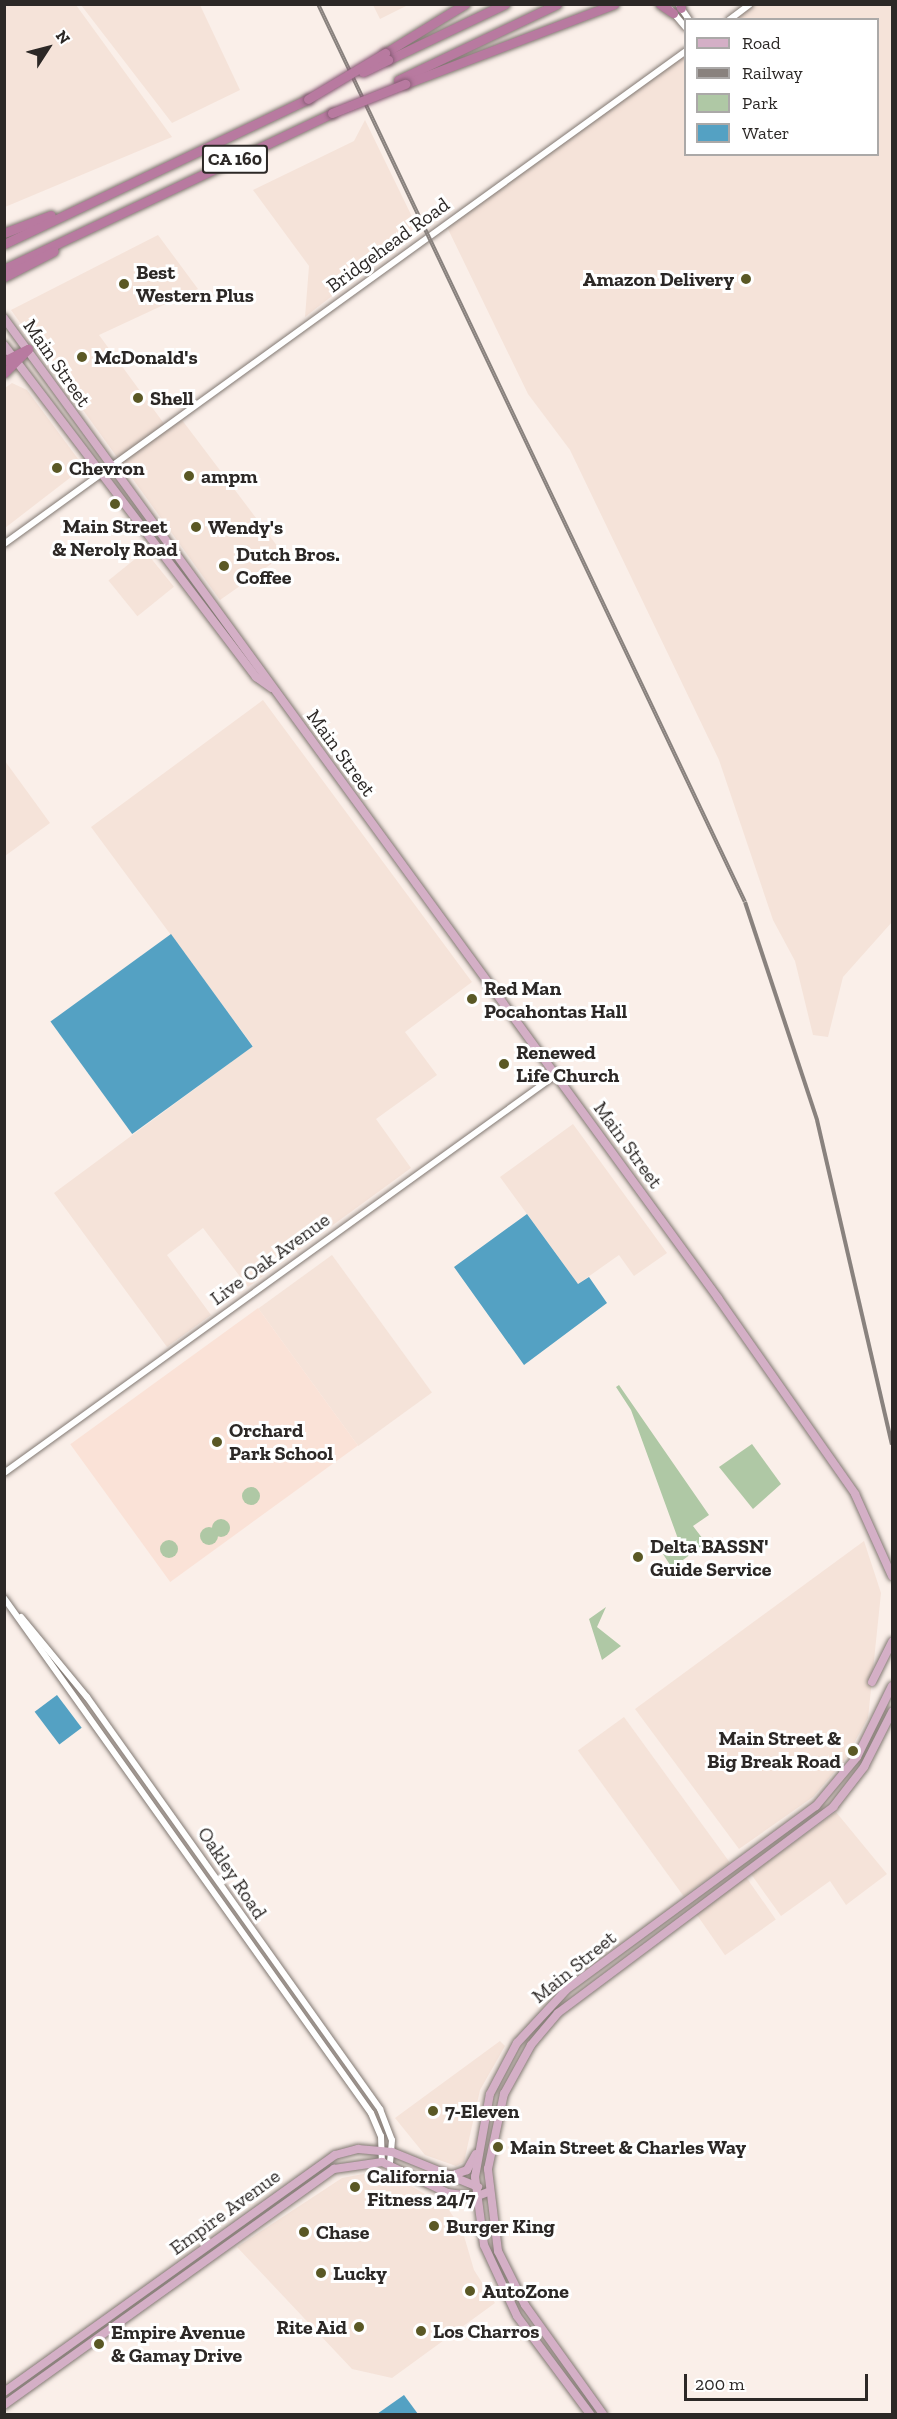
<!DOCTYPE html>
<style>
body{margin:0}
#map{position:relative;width:897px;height:2419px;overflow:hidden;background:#faefe9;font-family:"Zilla Slab",serif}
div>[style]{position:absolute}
.built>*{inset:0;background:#f5e3d9;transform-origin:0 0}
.education>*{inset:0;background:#fae2d7;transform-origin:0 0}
.green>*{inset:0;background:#afc8a5}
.round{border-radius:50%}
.water>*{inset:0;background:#54a1c3;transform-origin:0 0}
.roads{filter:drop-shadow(0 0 2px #827973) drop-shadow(0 0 2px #827973)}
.minor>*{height:6px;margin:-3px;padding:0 3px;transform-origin:3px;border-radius:3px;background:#fff}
.major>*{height:8px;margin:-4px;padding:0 4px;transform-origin:4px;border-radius:4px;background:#d4afc6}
.highway>*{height:9px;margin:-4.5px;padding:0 4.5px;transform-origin:4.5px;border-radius:4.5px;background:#b87aa0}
.rail>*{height:4px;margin-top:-2px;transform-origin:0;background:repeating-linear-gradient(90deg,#fff 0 4.5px,#89827e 0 9px);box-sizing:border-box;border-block:2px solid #89827e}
.bridges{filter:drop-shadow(0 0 2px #875d75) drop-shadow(0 0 2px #875d75)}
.highway-bridge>*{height:9px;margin:-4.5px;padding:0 4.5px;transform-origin:4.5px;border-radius:4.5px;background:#b87aa0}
.dots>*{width:16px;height:16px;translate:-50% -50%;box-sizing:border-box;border:3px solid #fff;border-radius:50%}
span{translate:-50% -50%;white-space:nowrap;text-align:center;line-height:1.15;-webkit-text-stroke:6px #fff;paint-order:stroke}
.shield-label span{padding:2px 4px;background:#fff;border:2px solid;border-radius:4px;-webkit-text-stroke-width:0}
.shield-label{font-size:18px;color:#2c2826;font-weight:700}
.street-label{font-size:20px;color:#2c2826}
.poi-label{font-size:20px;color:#2c2826;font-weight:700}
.left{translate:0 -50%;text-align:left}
.right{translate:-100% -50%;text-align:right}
.frame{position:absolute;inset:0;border:6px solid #2c2826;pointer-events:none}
.legend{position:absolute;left:684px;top:18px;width:195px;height:138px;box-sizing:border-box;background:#fff;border:2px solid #aba9a8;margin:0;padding:8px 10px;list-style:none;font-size:18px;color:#2c2826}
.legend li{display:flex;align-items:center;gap:12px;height:30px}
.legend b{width:30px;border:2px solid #aba9a8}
.north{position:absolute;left:18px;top:18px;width:60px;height:60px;-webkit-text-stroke:4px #fff;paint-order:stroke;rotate:54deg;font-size:16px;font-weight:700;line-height:24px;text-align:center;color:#2c2826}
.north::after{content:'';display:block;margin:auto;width:21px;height:27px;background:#2c2826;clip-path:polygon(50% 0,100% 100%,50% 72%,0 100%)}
.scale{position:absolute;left:684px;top:2374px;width:184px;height:27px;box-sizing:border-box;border:3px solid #2c2826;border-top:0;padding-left:8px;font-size:18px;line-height:21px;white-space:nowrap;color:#2c2826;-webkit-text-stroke:4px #fff;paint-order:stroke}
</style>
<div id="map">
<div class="built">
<i style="clip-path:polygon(5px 4px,76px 5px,172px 137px,5px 207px)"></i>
<i style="clip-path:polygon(81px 5px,200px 5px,240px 90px,172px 123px)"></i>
<i style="clip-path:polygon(373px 5px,408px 5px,380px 19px)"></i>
<i style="clip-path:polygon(755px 5px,892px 5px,892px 922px,843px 977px,828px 1037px,813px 1035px,795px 961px,773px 920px,719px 760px,570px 450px,528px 394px,447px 227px,685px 55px,686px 154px,878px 154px,878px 20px,735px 19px)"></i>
<i style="clip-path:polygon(365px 120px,418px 229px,305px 317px,309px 266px,253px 190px,354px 141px)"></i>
<i style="clip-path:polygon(158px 235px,198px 289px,99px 335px,168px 429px,182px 420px,284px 555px,220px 600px,11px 310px)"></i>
<i style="clip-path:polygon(12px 383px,27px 390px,84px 467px,5px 528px,5px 388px)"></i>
<i style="left:145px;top:551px;width:46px;height:47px;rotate:51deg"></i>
<i style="clip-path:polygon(263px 700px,472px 982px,405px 1032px,437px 1075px,376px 1119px,411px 1168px,248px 1287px,203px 1228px,167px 1255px,211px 1315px,167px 1347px,54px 1193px,253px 1046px,91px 827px)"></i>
<i style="clip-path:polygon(5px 761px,50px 823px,5px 856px,4px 856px)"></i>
<i style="clip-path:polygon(573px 1124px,667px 1253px,634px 1276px,619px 1255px,578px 1284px,500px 1177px)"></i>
<i style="left:332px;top:1255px;width:170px;height:91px;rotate:54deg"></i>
<i style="clip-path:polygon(864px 1541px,881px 1593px,868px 1718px,844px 1761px,813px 1797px,739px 1849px,635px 1709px)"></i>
<i style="left:624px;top:1717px;width:180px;height:57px;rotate:54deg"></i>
<i style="clip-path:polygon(836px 1812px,887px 1874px,846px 1905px,830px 1881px,781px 1916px,751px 1874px)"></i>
<i style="left:746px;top:1877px;width:52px;height:62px;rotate:55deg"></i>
<i style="clip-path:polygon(500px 2041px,505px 2046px,480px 2090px,464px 2162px,456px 2166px,425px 2155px,395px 2118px)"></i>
<i style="clip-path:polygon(374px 2172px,395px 2177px,446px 2206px,462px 2229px,474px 2270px,495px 2303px,392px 2378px,352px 2369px,237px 2247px,342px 2178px)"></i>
</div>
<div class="education">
<i style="left:258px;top:1308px;width:170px;height:232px;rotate:54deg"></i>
</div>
<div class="green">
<i style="clip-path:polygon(619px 1385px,709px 1515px,693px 1526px,706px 1543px,672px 1568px,663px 1554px,681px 1547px,631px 1410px,616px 1387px)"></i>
<i style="clip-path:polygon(752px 1444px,781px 1484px,753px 1509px,719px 1467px)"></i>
<i class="round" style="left:242px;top:1487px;width:18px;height:18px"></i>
<i class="round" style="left:212px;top:1519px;width:18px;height:18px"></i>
<i class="round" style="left:200px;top:1527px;width:18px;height:18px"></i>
<i class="round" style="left:160px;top:1540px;width:18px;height:18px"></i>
<i style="clip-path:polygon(606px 1607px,597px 1627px,621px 1646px,602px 1660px,589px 1619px)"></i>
</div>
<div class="water">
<i style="left:171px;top:934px;width:139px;height:149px;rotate:54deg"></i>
<i style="clip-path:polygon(527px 1214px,578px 1284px,589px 1277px,607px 1303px,524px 1365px,454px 1267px)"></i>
<i style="left:57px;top:1695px;width:41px;height:28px;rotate:53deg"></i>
<i style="clip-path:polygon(404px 2395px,418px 2414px,377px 2414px)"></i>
</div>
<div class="roads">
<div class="minor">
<i style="left:679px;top:5px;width:18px;rotate:56deg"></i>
<i style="left:671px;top:10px;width:23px;rotate:50deg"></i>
<i style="left:729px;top:20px;width:26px;rotate:-37deg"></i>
<i style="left:4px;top:544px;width:842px;rotate:-35.86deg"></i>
<i style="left:4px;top:1473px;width:682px;rotate:-35.81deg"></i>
<i style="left:4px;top:1598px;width:632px;rotate:54.53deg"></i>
<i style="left:371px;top:2113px;width:25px;rotate:67deg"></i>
<i style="left:381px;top:2136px;width:26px;rotate:88deg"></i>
<i style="left:21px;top:1617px;width:104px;rotate:50.5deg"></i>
<i style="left:87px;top:1697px;width:506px;rotate:54.58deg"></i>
<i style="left:380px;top:2109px;width:33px;rotate:69deg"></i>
<i style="left:392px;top:2140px;width:25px;rotate:95deg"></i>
</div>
<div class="major">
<i style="left:4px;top:318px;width:1213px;rotate:53.92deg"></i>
<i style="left:718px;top:1298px;width:239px;rotate:55deg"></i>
<i style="left:855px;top:1494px;width:90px;rotate:65.7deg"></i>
<i style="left:4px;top:345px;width:417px;rotate:52.8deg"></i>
<i style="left:256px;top:677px;width:19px;rotate:35deg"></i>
<i style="left:872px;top:1682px;width:45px;rotate:-63.4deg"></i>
<i style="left:450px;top:2176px;width:18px;rotate:-19deg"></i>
<i style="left:467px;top:2170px;width:18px;rotate:-61deg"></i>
<i style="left:4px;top:2392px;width:407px;rotate:-35.6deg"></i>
<i style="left:335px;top:2155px;width:24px;rotate:-15deg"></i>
<i style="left:358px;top:2149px;width:34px;rotate:5deg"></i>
<i style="left:392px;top:2152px;width:93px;rotate:22.1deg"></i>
<i style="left:4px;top:2405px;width:406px;rotate:-35.6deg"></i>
<i style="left:334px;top:2169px;width:49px;rotate:-8.3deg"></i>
<i style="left:382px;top:2162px;width:73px;rotate:25.2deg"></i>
<i style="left:448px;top:2193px;width:27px;rotate:8deg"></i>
<i style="left:475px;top:2197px;width:14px;rotate:-21deg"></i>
<i style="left:590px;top:2414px;width:122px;rotate:-126.7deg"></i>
<i style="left:517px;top:2316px;width:78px;rotate:-114.9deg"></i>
<i style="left:484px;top:2245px;width:69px;rotate:-97.5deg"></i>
<i style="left:475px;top:2177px;width:84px;rotate:-79.8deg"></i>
<i style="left:490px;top:2094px;width:58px;rotate:-62.1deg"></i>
<i style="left:517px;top:2043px;width:72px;rotate:-47.2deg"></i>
<i style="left:566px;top:1990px;width:310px;rotate:-36.4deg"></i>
<i style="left:816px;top:1806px;width:64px;rotate:-50.1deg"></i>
<i style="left:857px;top:1757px;width:79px;rotate:-63.8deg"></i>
<i style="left:603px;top:2414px;width:134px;rotate:-125.6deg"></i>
<i style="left:525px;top:2305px;width:60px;rotate:-116.6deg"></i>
<i style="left:498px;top:2251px;width:83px;rotate:-97deg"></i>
<i style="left:488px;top:2169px;width:77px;rotate:-78deg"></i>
<i style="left:504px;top:2094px;width:56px;rotate:-61.1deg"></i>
<i style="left:531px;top:2045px;width:42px;rotate:-49.8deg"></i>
<i style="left:558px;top:2013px;width:344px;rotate:-36.8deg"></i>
<i style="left:833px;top:1807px;width:51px;rotate:-52.2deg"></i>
<i style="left:864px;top:1767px;width:62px;rotate:-63deg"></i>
</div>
<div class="highway">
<i style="left:660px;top:4px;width:16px;rotate:35deg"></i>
<i style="left:680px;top:4px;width:4px;rotate:76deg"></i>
<i style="left:385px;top:53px;width:94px;rotate:-31.5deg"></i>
<i style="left:388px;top:60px;width:130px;rotate:-25.6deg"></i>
<i style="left:398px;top:80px;width:176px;rotate:-25.5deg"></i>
<i style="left:405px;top:84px;width:224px;rotate:-20.9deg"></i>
<i style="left:4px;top:233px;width:50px;rotate:-21deg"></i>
<i style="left:4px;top:244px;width:337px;rotate:-25.5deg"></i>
<i style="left:4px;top:269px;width:363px;rotate:-25.4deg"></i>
<i style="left:4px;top:277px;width:56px;rotate:-27.5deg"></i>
<i style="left:4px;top:361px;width:27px;rotate:-27deg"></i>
<i style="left:4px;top:373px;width:34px;rotate:-45deg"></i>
</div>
</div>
<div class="rail">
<i style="left:318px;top:4px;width:994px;rotate:64.57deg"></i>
<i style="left:745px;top:902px;width:230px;rotate:71.7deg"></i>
<i style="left:817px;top:1120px;width:333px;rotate:77deg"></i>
</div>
<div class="bridges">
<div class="highway-bridge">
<i style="left:363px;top:72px;width:28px;rotate:-26deg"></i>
<i style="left:308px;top:99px;width:90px;rotate:-30.9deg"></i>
<i style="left:332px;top:113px;width:79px;rotate:-21.7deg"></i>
</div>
</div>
<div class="dots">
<i style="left:746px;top:279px;background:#5a5825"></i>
<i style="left:124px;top:284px;background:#5a5825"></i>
<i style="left:82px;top:357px;background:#5a5825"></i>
<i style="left:138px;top:398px;background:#5a5825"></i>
<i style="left:57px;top:468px;background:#5a5825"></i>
<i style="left:189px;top:476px;background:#5a5825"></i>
<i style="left:115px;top:504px;background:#5a5825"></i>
<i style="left:196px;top:527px;background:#5a5825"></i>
<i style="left:224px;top:566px;background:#5a5825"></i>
<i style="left:472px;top:999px;background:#5a5825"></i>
<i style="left:504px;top:1064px;background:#5a5825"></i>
<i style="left:217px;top:1442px;background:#5a5825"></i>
<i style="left:638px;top:1557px;background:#5a5825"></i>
<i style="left:853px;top:1751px;background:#5a5825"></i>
<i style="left:433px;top:2111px;background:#5a5825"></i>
<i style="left:498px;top:2147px;background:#5a5825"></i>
<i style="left:355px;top:2187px;background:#5a5825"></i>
<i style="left:434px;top:2226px;background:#5a5825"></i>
<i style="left:304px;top:2232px;background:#5a5825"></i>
<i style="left:321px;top:2273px;background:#5a5825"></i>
<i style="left:470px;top:2291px;background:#5a5825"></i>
<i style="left:359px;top:2327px;background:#5a5825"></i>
<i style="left:421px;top:2331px;background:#5a5825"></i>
<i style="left:99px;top:2344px;background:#5a5825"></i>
</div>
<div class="shield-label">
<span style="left:235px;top:159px">CA 160</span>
</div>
<div class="street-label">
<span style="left:388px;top:245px;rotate:-36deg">Bridgehead Road</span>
<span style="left:57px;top:363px;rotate:55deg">Main Street</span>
<span style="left:341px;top:753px;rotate:54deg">Main Street</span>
<span style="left:628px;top:1145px;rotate:54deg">Main Street</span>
<span style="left:270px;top:1259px;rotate:-36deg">Live Oak Avenue</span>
<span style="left:232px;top:1873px;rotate:56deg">Oakley Road</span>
<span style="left:574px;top:1967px;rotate:-39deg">Main Street</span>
<span style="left:225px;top:2212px;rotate:-36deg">Empire Avenue</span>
</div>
<div class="poi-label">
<span class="left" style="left:136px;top:284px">Best<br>Western Plus</span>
<span class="right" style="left:734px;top:279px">Amazon Delivery</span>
<span class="left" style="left:94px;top:357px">McDonald's</span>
<span class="left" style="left:150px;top:398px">Shell</span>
<span class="left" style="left:69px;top:468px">Chevron</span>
<span class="left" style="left:201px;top:476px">ampm</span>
<span style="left:115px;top:538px">Main Street<br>&amp; Neroly Road</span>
<span class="left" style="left:208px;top:527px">Wendy's</span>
<span class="left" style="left:236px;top:566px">Dutch Bros.<br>Coffee</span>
<span class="left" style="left:484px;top:1000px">Red Man<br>Pocahontas Hall</span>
<span class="left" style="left:516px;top:1064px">Renewed<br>Life Church</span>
<span class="left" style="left:229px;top:1442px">Orchard<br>Park School</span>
<span class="left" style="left:650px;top:1558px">Delta BASSN'<br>Guide Service</span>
<span class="right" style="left:841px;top:1750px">Main Street &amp;<br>Big Break Road</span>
<span class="left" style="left:445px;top:2111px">7-Eleven</span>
<span class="left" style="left:510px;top:2147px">Main Street &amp; Charles Way</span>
<span class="left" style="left:367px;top:2188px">California<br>Fitness 24/7</span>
<span class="left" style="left:446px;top:2226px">Burger King</span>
<span class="left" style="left:316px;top:2232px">Chase</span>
<span class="left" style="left:333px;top:2273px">Lucky</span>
<span class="left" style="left:482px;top:2291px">AutoZone</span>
<span class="right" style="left:347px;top:2327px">Rite Aid</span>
<span class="left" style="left:433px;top:2331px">Los Charros</span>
<span class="left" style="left:111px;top:2344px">Empire Avenue<br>&amp; Gamay Drive</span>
</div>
<div class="frame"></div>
<ul class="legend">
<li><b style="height:8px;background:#d4afc6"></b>Road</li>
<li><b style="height:8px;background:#89827e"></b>Railway</li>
<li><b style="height:16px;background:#afc8a5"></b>Park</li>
<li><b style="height:16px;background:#54a1c3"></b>Water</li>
</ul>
<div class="north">N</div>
<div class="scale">200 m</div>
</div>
